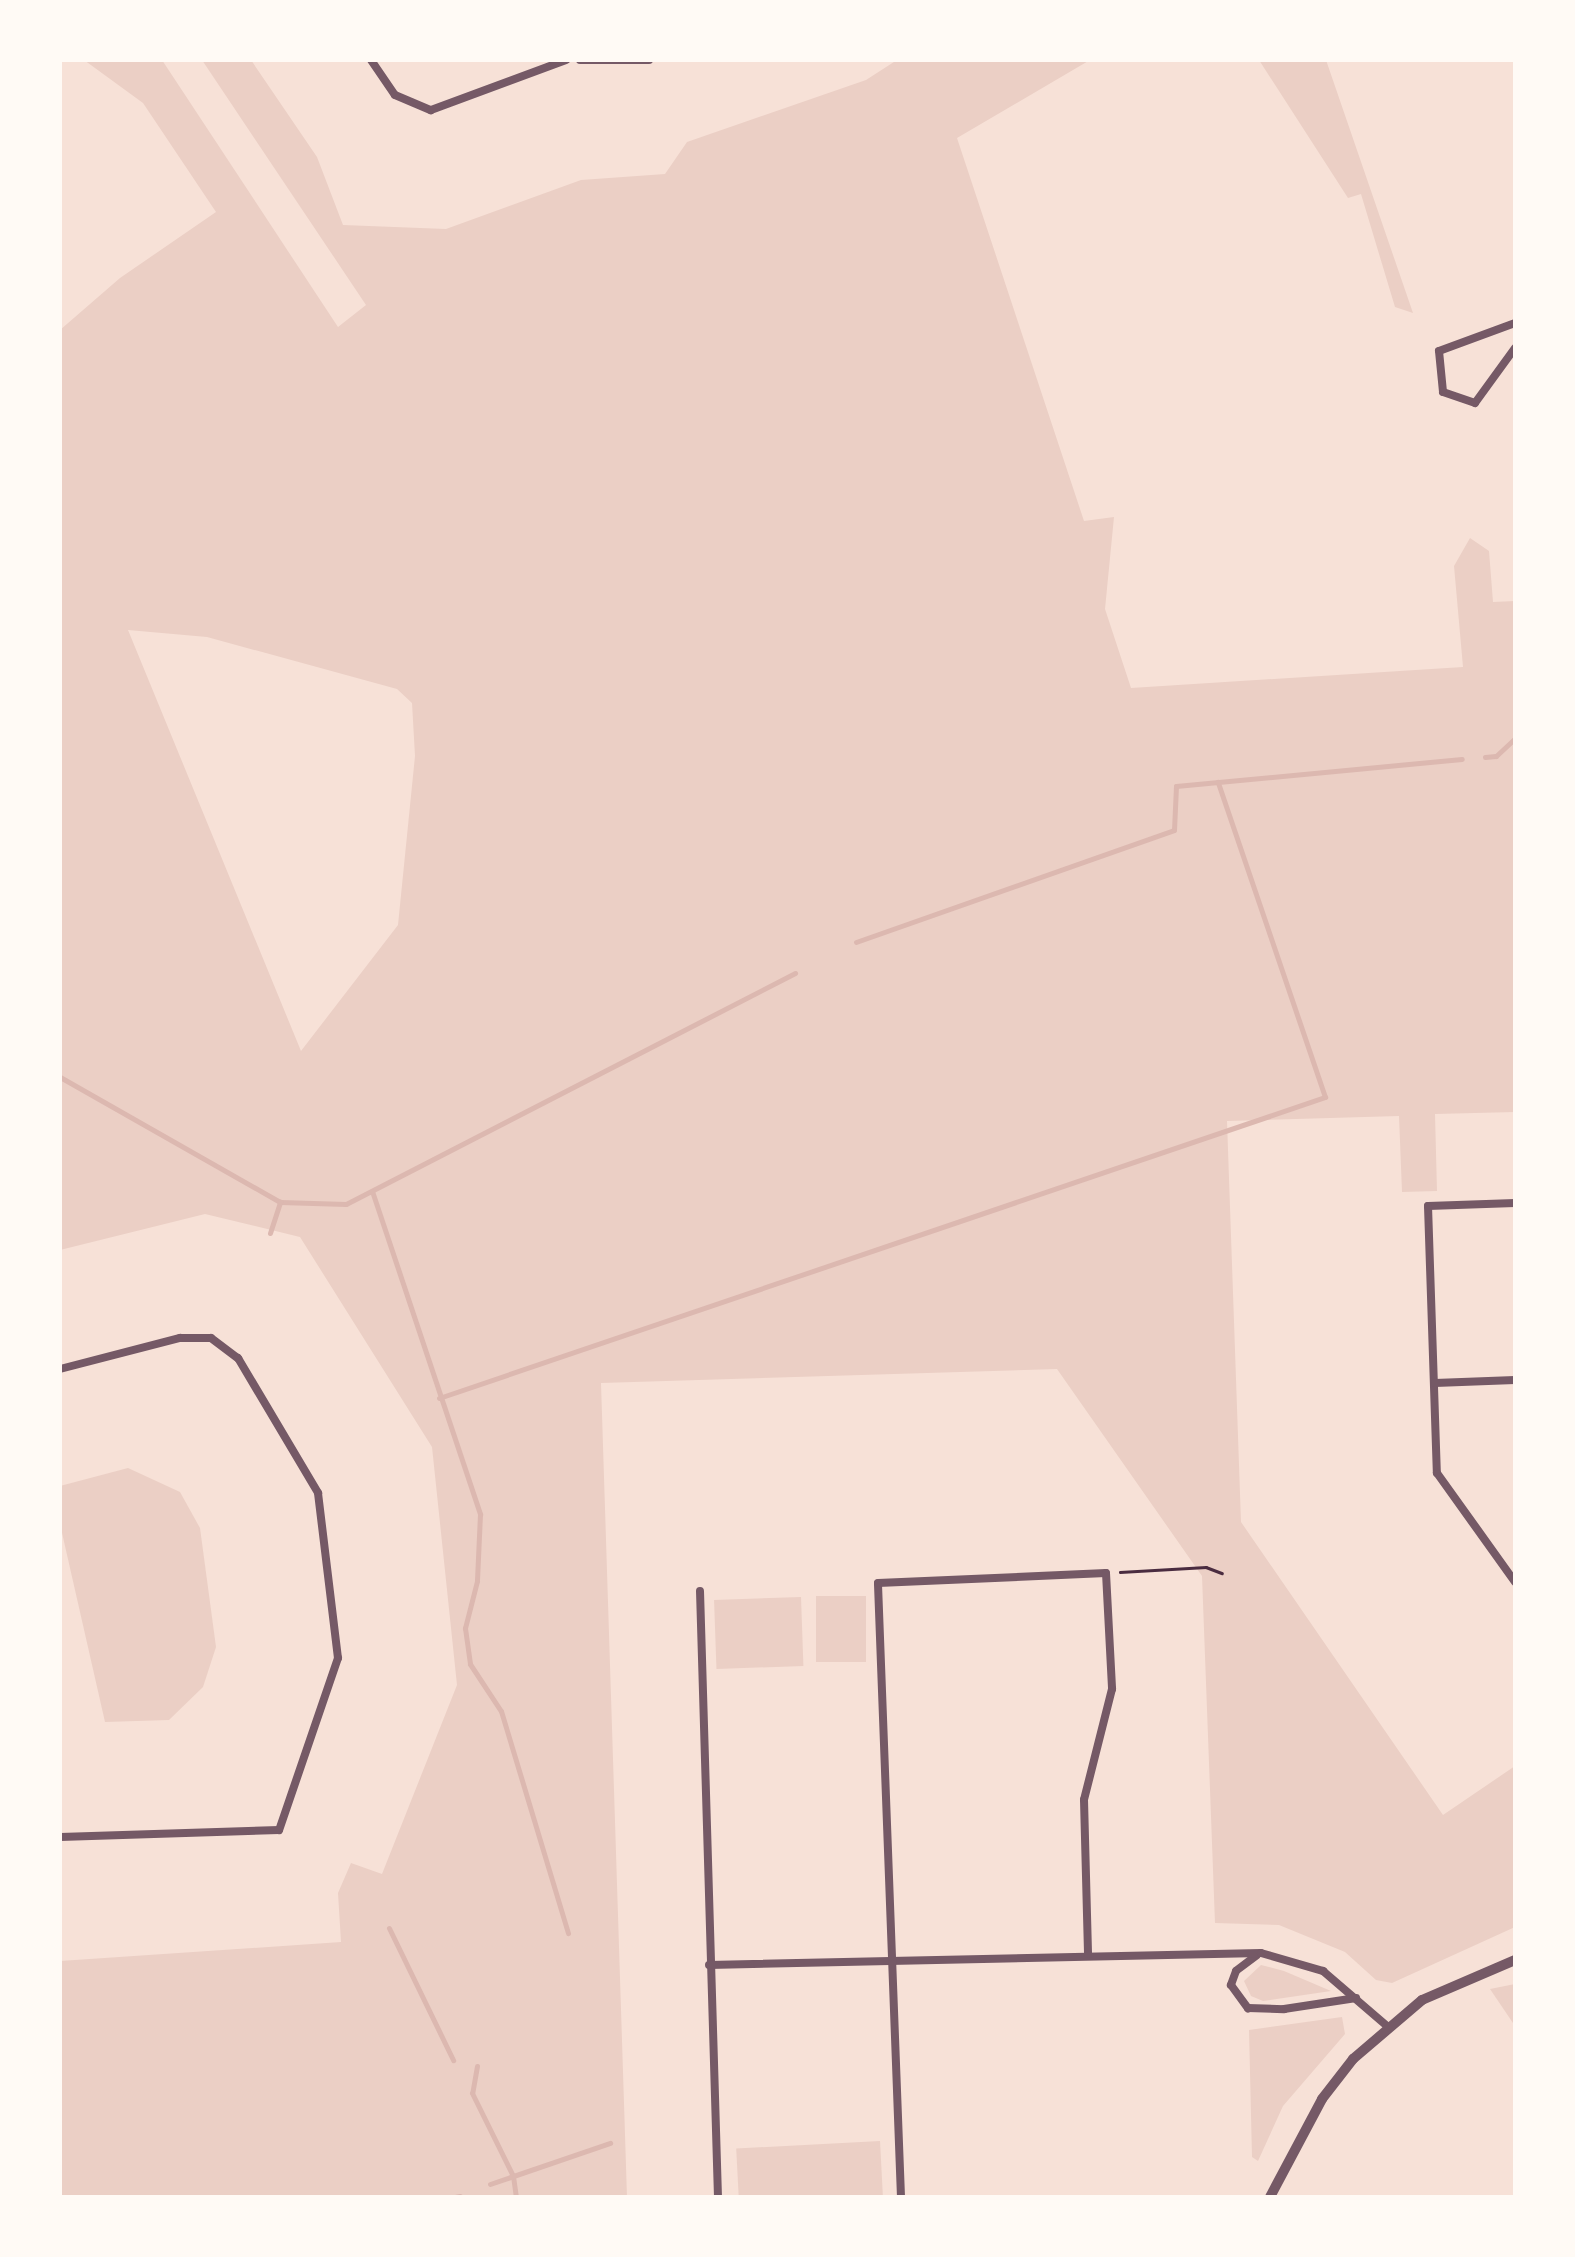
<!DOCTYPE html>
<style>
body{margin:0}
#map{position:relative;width:1575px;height:2257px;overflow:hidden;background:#f7e1d7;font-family:"Exo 2",sans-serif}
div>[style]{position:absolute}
.green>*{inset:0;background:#ebcfc5;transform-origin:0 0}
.stream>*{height:5px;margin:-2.5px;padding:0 2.5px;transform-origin:2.5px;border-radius:2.5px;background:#dcb8b0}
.path>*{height:2.5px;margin:-1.25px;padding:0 1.25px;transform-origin:1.25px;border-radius:1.25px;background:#4a2c40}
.minor>*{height:8px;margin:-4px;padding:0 4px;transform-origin:4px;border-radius:4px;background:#755966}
.tertiary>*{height:10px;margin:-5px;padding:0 5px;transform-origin:5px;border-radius:5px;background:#755966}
span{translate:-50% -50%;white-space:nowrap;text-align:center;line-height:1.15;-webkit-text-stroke:10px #fffaf5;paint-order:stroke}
.frame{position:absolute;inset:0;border:62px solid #fffaf5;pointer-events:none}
</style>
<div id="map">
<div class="green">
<i style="clip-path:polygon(evenodd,84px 60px,162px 60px,338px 327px,366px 305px,202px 60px,251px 60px,317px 157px,343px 225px,446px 229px,581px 180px,665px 174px,687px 142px,866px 80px,897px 60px,1090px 60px,957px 138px,1084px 521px,1114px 517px,1105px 609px,1131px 688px,1463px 667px,1454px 566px,1470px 538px,1489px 551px,1493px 602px,1515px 601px,1515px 1112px,1435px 1114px,1437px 1191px,1402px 1192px,1399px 1116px,1227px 1121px,1241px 1522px,1443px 1815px,1515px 1766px,1515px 1927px,1392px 1983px,1376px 1980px,1345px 1952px,1279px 1925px,1215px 1923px,1202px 1576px,1057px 1369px,601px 1383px,627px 2197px,60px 2197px,60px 1961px,341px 1942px,338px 1893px,351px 1863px,382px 1874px,457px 1685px,432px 1447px,300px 1237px,205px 1214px,60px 1250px,60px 330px,120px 278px,216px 212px,143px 103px,84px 60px,128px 630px,207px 637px,397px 689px,412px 703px,415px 756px,398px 925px,301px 1051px,128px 630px)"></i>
<i style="clip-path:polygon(1259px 60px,1326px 60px,1413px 313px,1395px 307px,1361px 194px,1348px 198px)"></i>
<i style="clip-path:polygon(128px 1468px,180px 1492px,200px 1528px,216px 1647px,203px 1687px,169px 1720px,105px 1722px,60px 1524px,60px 1486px)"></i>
<i style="left:816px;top:1596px;width:50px;height:66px"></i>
<i style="left:801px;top:1597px;width:69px;height:87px;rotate:88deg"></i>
<i style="clip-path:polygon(1261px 1965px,1284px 1971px,1331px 1991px,1263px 2001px,1251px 1996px,1244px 1981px)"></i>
<i style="clip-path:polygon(1515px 1984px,1515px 2026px,1490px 1989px)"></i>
<i style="clip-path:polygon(1342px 2017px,1345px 2034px,1283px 2106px,1258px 2161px,1252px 2157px,1249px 2030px)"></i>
<i style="left:880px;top:2141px;width:56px;height:144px;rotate:87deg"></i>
</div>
<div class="stream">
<i style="left:1485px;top:757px;width:11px;rotate:-5deg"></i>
<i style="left:1496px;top:756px;width:26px;rotate:-43deg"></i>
<i style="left:856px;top:942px;width:337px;rotate:-19.4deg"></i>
<i style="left:1174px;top:830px;width:44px;rotate:-87.4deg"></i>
<i style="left:1176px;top:786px;width:287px;rotate:-5.4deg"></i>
<i style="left:60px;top:1077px;width:253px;rotate:29.6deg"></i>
<i style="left:280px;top:1202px;width:66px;rotate:1.7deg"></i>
<i style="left:346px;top:1204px;width:505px;rotate:-27.22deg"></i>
<i style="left:372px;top:1191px;width:341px;rotate:71.5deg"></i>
<i style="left:480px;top:1514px;width:67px;rotate:92.6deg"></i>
<i style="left:477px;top:1581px;width:49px;rotate:104.3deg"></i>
<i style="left:465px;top:1628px;width:36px;rotate:82deg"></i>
<i style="left:470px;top:1664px;width:56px;rotate:56.6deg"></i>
<i style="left:501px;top:1711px;width:232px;rotate:73.2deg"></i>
<i style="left:270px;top:1233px;width:33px;rotate:-72deg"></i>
<i style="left:439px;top:1398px;width:936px;rotate:-18.76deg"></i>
<i style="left:1325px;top:1097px;width:333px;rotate:-108.8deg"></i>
<i style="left:389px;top:1928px;width:147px;rotate:64.1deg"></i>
<i style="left:477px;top:2066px;width:27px;rotate:100deg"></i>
<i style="left:472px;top:2093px;width:93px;rotate:63.7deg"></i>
<i style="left:513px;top:2176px;width:21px;rotate:82deg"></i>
<i style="left:490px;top:2184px;width:127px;rotate:-18.9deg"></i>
<i style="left:455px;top:2197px;width:5px;rotate:-11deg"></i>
</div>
<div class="path">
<i style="left:1120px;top:1572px;width:86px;rotate:-3.3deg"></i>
<i style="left:1206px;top:1567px;width:17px;rotate:21deg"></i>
</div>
<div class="minor">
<i style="left:371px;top:60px;width:42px;rotate:55.6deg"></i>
<i style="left:395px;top:95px;width:39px;rotate:23deg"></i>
<i style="left:431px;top:110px;width:144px;rotate:-20.3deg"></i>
<i style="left:580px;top:60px;width:69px"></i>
<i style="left:1515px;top:323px;width:81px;rotate:159.8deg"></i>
<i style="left:1439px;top:351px;width:41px;rotate:84.4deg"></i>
<i style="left:1443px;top:392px;width:34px;rotate:19deg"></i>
<i style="left:1475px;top:403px;width:68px;rotate:-54deg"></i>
<i style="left:1515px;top:1203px;width:87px;rotate:178deg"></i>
<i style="left:1428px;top:1206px;width:267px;rotate:88.1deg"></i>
<i style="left:1437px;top:1473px;width:134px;rotate:54.4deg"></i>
<i style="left:60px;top:1369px;width:124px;rotate:-14.5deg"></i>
<i style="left:180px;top:1338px;width:31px"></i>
<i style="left:211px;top:1338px;width:34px;rotate:37deg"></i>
<i style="left:238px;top:1358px;width:157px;rotate:59.3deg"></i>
<i style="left:318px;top:1493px;width:166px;rotate:83.1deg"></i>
<i style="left:338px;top:1658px;width:182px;rotate:108.9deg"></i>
<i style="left:279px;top:1830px;width:219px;rotate:178.2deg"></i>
<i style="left:1435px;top:1383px;width:80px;rotate:-2.1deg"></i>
<i style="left:700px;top:1591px;width:606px;rotate:88.3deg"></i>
<i style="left:1257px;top:1955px;width:26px;rotate:143deg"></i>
<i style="left:1236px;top:1971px;width:15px;rotate:110deg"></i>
<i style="left:1231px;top:1985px;width:29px;rotate:54deg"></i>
<i style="left:1248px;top:2008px;width:36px;rotate:2deg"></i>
<i style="left:1284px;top:2009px;width:73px;rotate:-8.7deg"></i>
<i style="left:709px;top:1965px;width:552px;rotate:-1.25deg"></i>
<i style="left:1261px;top:1953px;width:65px;rotate:16.2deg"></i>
<i style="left:1323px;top:1971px;width:86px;rotate:40.7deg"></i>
<i style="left:901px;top:2197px;width:614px;rotate:-92.15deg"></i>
<i style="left:878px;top:1583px;width:228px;rotate:-2.5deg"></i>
<i style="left:1106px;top:1573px;width:116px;rotate:87deg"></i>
<i style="left:1112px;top:1689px;width:114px;rotate:104.2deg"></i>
<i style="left:1084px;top:1800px;width:154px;rotate:88.5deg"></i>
</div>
<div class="tertiary">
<i style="left:1270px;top:2197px;width:111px;rotate:-62deg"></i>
<i style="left:1322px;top:2099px;width:51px;rotate:-52.2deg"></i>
<i style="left:1353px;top:2059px;width:91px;rotate:-40.5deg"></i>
<i style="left:1422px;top:2000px;width:101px;rotate:-23.3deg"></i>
</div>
<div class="frame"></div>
</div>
